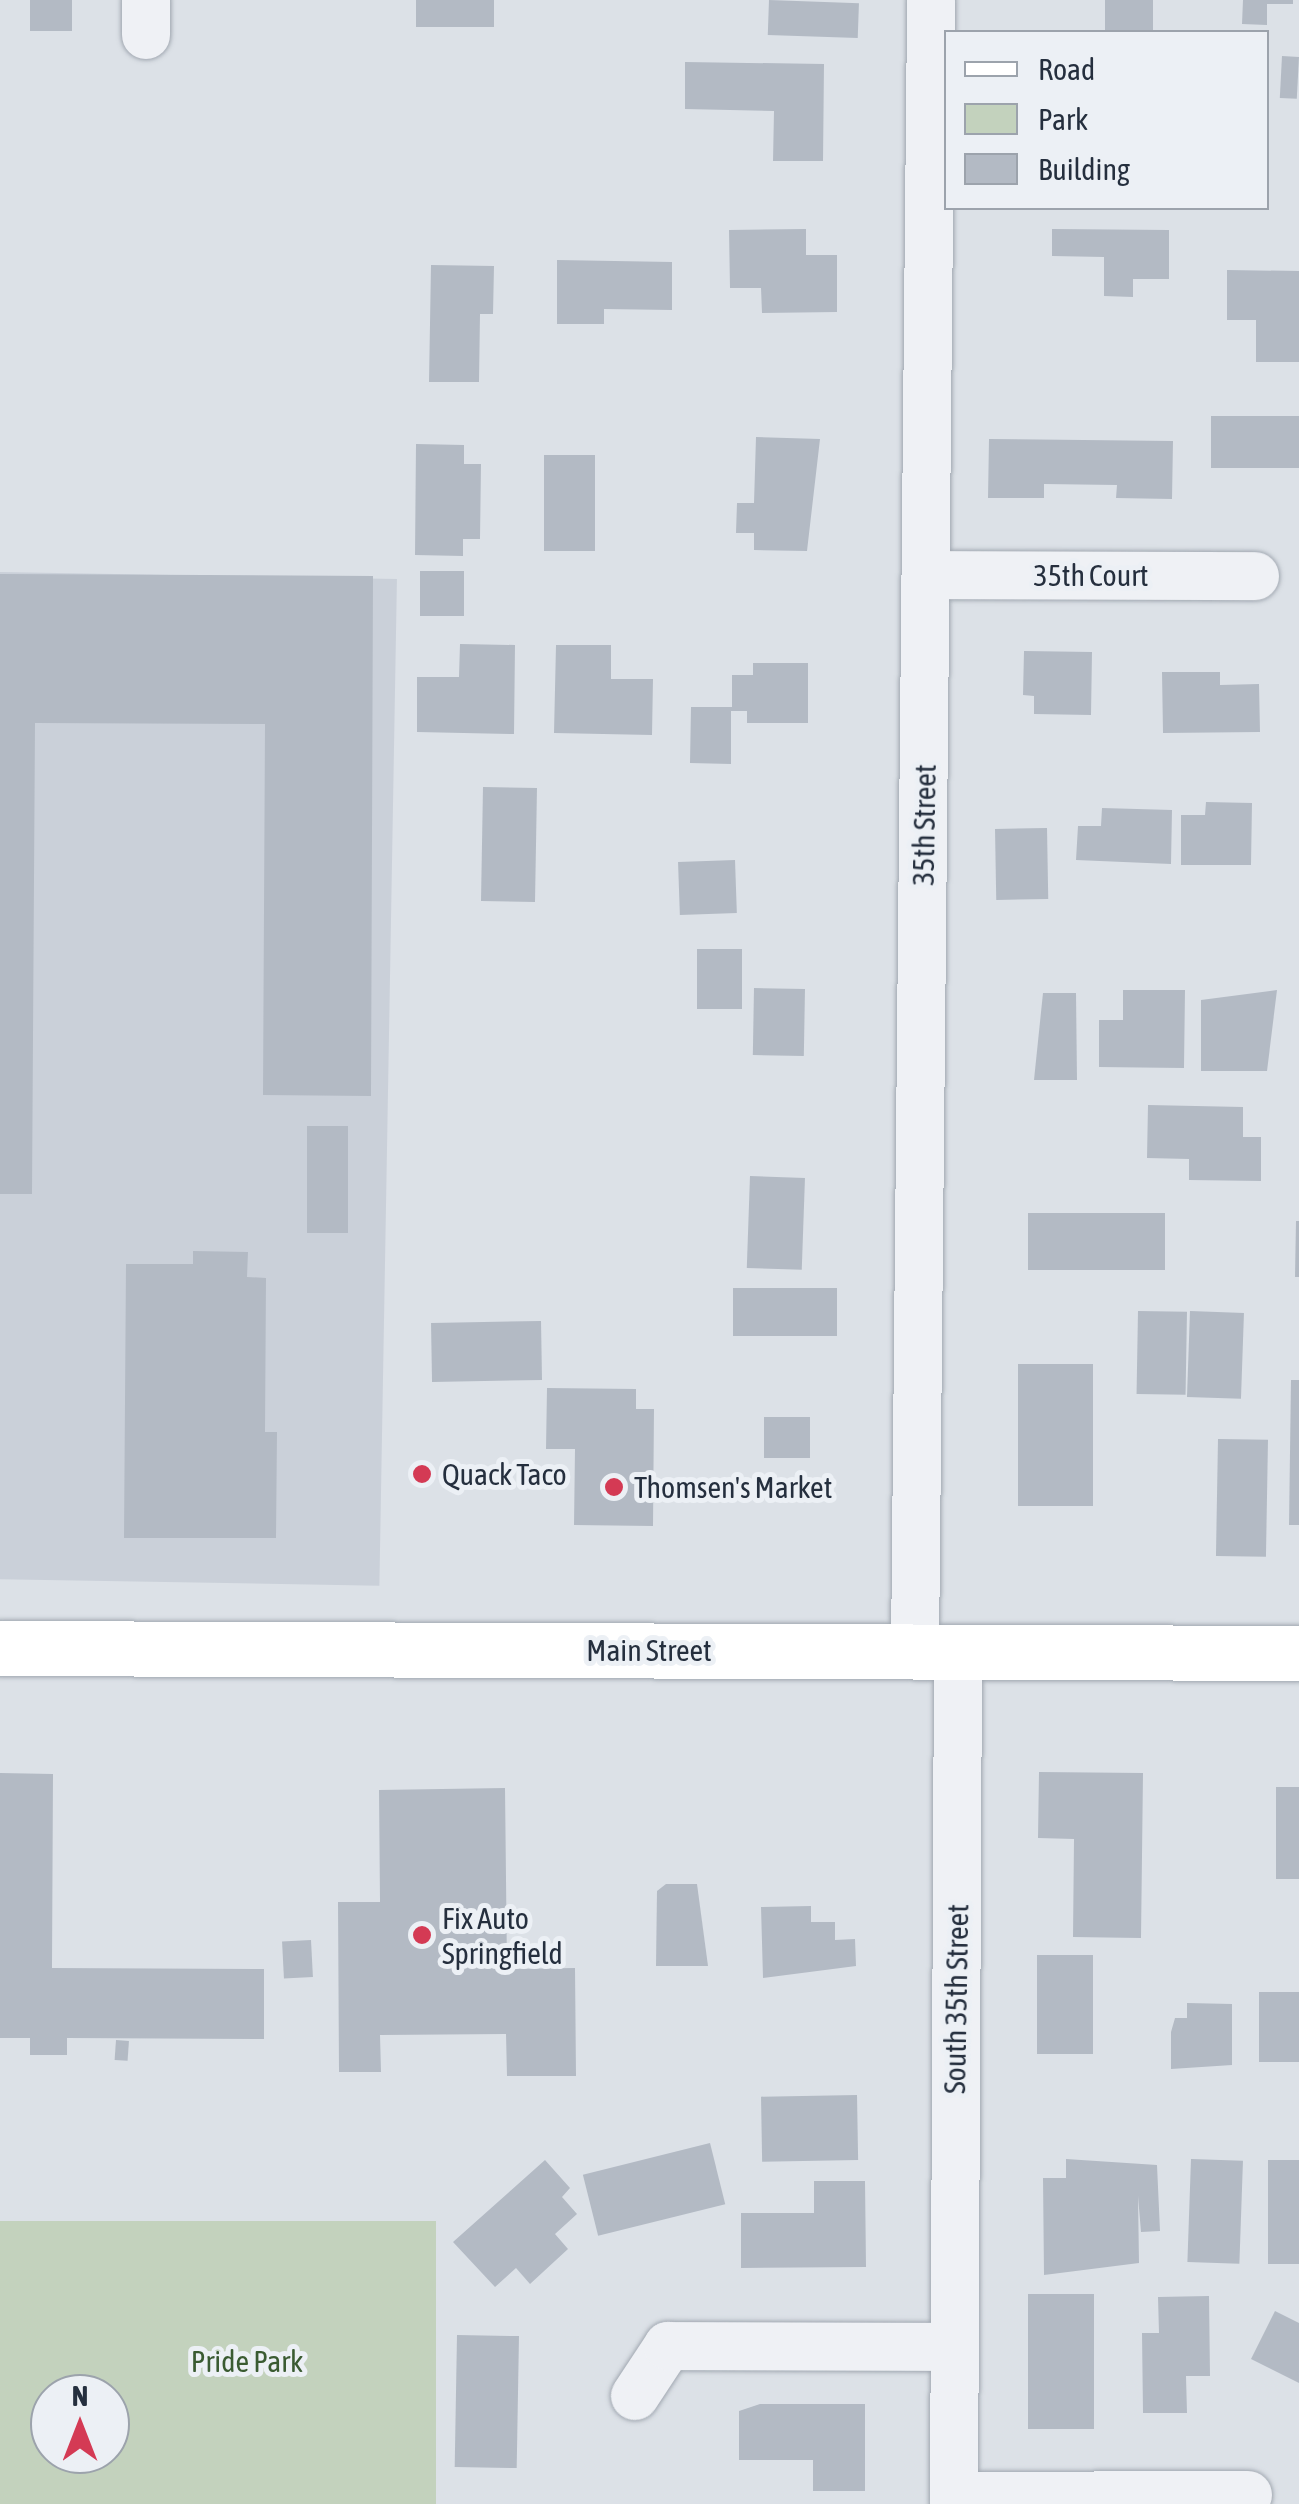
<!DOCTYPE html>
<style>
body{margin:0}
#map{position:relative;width:1299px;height:2504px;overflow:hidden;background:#dce1e7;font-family:"Asap Condensed",sans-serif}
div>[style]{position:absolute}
.built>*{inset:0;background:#cad0d9;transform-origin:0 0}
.green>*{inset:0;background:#c3d2bd}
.building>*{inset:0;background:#b3bac4;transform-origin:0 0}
.roads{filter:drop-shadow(0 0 2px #a1a8b1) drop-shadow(0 0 2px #a1a8b1)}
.minor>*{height:48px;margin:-24px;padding:0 24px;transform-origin:24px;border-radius:24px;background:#eff1f5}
.primary>*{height:55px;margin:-27.5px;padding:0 27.5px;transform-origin:27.5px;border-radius:27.5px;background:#fff}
.dots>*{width:28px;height:28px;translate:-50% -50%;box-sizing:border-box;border:5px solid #ecf0f5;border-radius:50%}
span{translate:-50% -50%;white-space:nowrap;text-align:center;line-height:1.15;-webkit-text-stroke:10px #ecf0f5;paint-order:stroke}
.street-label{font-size:30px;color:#252f3e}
.poi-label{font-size:30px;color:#252f3e}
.left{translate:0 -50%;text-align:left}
.park-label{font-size:30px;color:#3a5b32}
.legend{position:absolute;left:944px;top:30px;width:325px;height:180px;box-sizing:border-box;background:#ecf0f5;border:2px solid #9ca3ac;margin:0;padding:12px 18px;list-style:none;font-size:30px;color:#252f3e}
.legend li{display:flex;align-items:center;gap:20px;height:50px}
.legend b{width:50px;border:2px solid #9ca3ac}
.north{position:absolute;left:30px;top:2374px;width:100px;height:100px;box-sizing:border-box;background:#ecf0f5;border:2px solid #9ca3ac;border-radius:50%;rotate:0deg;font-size:28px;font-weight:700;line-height:40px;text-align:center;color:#252f3e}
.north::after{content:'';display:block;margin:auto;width:35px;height:45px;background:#d43a54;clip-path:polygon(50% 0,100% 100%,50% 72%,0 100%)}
</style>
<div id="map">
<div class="built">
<i style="left:0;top:572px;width:397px;height:1007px;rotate:1deg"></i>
</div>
<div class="green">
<i style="clip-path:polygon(evenodd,0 2221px,436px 2221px,436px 2504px,0 2504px,0 2221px,50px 2394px,110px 2394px,110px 2454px,50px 2454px,50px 2394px)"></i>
</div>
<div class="building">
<i style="left:30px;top:0;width:42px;height:31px"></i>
<i style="left:416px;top:0;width:78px;height:27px"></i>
<i style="left:769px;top:0;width:90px;height:35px;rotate:2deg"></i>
<i style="left:1105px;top:0;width:48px;height:32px"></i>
<i style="clip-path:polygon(1243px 0,1293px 0,1293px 4px,1267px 4px,1267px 25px,1242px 24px)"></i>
<i style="left:1282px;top:56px;width:17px;height:42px;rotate:3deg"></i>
<i style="clip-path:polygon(685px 62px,824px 64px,823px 161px,773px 161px,774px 111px,685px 109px)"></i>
<i style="clip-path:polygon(806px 229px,806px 255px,837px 255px,837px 312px,762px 313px,761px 288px,730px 288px,729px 230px)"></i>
<i style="clip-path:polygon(1052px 229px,1169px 230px,1169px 279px,1133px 279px,1133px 297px,1104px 296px,1104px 257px,1052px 256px)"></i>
<i style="clip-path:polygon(557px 260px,672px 262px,672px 310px,604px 309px,604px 324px,557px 324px)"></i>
<i style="clip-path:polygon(431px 265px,494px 266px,493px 314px,480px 314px,479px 382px,429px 382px)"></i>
<i style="clip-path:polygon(1227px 270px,1299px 271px,1299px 362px,1256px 362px,1256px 320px,1227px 320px)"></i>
<i style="left:1299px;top:416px;width:52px;height:88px;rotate:90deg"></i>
<i style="clip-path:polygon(756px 437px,820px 439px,807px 551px,754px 550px,754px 533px,736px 533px,737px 503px,754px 503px)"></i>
<i style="clip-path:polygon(989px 439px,1173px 441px,1172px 499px,1116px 498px,1117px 485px,1044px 484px,1044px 498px,988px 498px)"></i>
<i style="clip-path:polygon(416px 444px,464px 445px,464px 464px,481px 464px,480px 539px,463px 539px,463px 556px,415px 555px)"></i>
<i style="left:544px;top:455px;width:51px;height:96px"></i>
<i style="left:420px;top:571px;width:44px;height:45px"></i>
<i style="clip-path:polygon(0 574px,373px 576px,371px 1096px,263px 1095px,265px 724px,35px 723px,32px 1194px,0 1194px)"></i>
<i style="clip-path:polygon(460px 644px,515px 645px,514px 734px,417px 732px,417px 677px,459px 677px)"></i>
<i style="clip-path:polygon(556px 645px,611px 645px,611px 679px,653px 679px,652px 735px,554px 733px)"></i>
<i style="clip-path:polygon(1024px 651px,1092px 652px,1091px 715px,1034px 714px,1034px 696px,1023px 695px)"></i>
<i style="clip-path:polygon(753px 663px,808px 663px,808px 723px,747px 723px,747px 711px,731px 711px,731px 764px,690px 763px,691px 707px,732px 707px,732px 675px,753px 675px)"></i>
<i style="clip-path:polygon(1162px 672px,1220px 672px,1220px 685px,1259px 684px,1260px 732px,1163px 733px)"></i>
<i style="left:483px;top:787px;width:54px;height:114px;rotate:1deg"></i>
<i style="clip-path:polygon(1206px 802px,1252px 803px,1251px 865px,1181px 865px,1181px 815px,1205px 815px)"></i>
<i style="clip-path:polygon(1102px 808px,1172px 810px,1171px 864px,1076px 860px,1078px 826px,1101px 826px)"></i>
<i style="left:1047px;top:828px;width:71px;height:52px;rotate:89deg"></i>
<i style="left:735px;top:860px;width:53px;height:57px;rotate:88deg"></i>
<i style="left:697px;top:949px;width:45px;height:60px"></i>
<i style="left:754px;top:988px;width:51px;height:67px;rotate:1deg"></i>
<i style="clip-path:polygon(1123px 990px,1185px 990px,1184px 1068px,1099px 1067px,1099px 1020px,1123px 1020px)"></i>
<i style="clip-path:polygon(1277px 990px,1267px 1071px,1201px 1071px,1201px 1000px)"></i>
<i style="clip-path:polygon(1043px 993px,1076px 993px,1077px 1080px,1034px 1080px)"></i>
<i style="clip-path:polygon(1148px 1105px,1243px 1107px,1243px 1137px,1261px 1137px,1261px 1181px,1189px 1180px,1189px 1159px,1147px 1158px)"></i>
<i style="left:307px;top:1126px;width:41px;height:107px"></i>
<i style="left:750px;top:1176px;width:55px;height:92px;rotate:2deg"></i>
<i style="left:1028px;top:1213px;width:137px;height:57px"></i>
<i style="clip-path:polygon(1296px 1221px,1299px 1221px,1299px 1277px,1295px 1277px)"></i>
<i style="clip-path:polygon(193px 1251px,248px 1252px,247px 1277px,266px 1278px,265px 1432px,277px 1432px,276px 1538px,124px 1538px,126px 1264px,193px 1264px)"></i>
<i style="left:837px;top:1288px;width:48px;height:104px;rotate:90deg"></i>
<i style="left:1138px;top:1311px;width:49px;height:83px;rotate:1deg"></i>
<i style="left:1190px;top:1311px;width:54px;height:86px;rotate:2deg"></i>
<i style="left:541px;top:1321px;width:59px;height:110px;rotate:89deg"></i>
<i style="left:1093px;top:1364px;width:142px;height:75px;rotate:90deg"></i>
<i style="clip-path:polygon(1291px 1380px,1299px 1380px,1299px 1525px,1289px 1525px)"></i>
<i style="clip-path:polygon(547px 1388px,636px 1389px,636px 1409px,654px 1409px,653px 1526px,574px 1525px,575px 1449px,546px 1449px)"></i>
<i style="left:764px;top:1417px;width:46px;height:41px"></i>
<i style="left:1218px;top:1439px;width:50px;height:117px;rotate:1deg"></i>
<i style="clip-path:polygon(1039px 1772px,1143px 1773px,1141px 1938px,1073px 1937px,1074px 1839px,1038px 1838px)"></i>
<i style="clip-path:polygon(0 1773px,53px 1774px,52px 1968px,264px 1969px,264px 2039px,67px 2038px,67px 2055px,30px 2055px,30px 2038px,0 2038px)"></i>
<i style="left:1276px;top:1787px;width:23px;height:92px"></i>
<i style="clip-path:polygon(505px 1788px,507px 1969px,575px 1968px,576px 2076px,507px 2076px,506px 2034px,380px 2035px,381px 2072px,339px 2072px,338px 1902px,380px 1902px,379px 1790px)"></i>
<i style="clip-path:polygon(666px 1884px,697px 1884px,708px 1966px,656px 1966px,657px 1891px)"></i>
<i style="clip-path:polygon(811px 1906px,811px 1922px,835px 1922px,835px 1940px,855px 1939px,856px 1966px,763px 1978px,761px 1907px)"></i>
<i style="left:311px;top:1940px;width:37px;height:29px;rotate:87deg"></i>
<i style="left:1037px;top:1955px;width:56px;height:99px"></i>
<i style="left:1259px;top:1992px;width:40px;height:70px"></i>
<i style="clip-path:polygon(1187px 2003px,1232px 2004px,1232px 2065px,1171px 2069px,1171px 2032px,1175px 2018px,1187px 2018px)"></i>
<i style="left:116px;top:2040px;width:13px;height:20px;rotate:4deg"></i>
<i style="left:857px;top:2095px;width:65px;height:96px;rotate:89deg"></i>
<i style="left:710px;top:2143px;width:63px;height:131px;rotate:76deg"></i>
<i style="clip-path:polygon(1066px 2159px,1157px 2165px,1160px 2231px,1141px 2232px,1138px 2196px,1139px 2263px,1044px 2275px,1043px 2178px,1066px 2178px)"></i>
<i style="left:1191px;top:2159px;width:52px;height:103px;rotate:2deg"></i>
<i style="clip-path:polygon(545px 2160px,570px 2188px,562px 2197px,577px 2214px,555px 2234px,568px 2249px,530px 2284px,516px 2268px,495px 2287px,453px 2242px)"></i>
<i style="left:1299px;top:2160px;width:104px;height:31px;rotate:90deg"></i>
<i style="clip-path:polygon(814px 2181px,865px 2181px,866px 2267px,741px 2268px,741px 2213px,814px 2213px)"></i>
<i style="left:1028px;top:2294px;width:66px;height:135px"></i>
<i style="clip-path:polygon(1209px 2296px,1210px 2376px,1186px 2376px,1187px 2413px,1143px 2413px,1142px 2333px,1159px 2333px,1158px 2297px)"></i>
<i style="clip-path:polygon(1275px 2311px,1299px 2323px,1299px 2383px,1251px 2359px)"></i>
<i style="left:457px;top:2335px;width:62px;height:132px;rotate:1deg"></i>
<i style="clip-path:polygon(760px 2404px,865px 2404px,865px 2491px,813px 2491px,813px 2460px,739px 2460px,739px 2411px)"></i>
</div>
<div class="roads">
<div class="minor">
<i style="left:146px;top:35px;width:35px;rotate:-90deg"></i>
<i style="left:927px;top:575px;width:328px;rotate:0.2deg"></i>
<i style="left:915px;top:1651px;width:1651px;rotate:-89.44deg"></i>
<i style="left:635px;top:2396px;width:60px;rotate:-56.6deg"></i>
<i style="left:668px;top:2346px;width:283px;rotate:0.2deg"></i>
<i style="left:954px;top:2496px;width:294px;rotate:-0.2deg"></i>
<i style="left:954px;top:2504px;width:853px;rotate:-89.73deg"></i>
</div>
<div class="primary">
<i style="left:0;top:1648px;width:1299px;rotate:0.22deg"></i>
</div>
</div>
<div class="dots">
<i style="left:422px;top:1474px;background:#d43a54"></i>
<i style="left:614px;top:1487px;background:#d43a54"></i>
<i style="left:422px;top:1935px;background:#d43a54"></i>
</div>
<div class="street-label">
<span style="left:1091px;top:575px">35th Court</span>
<span style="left:924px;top:825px;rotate:-89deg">35th Street</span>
<span style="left:649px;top:1650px">Main Street</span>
<span style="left:956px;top:1999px;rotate:-89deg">South 35th Street</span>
</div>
<div class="poi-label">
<span class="left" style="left:442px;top:1474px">Quack Taco</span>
<span class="left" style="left:634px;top:1487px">Thomsen's Market</span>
<span class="left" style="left:442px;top:1935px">Fix Auto<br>Springfield</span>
</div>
<div class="park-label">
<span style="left:247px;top:2361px">Pride Park</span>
</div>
<ul class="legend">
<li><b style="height:12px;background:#fff"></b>Road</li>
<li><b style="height:28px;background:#c3d2bd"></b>Park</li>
<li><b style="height:28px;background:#b3bac4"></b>Building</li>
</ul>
<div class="north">N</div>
</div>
